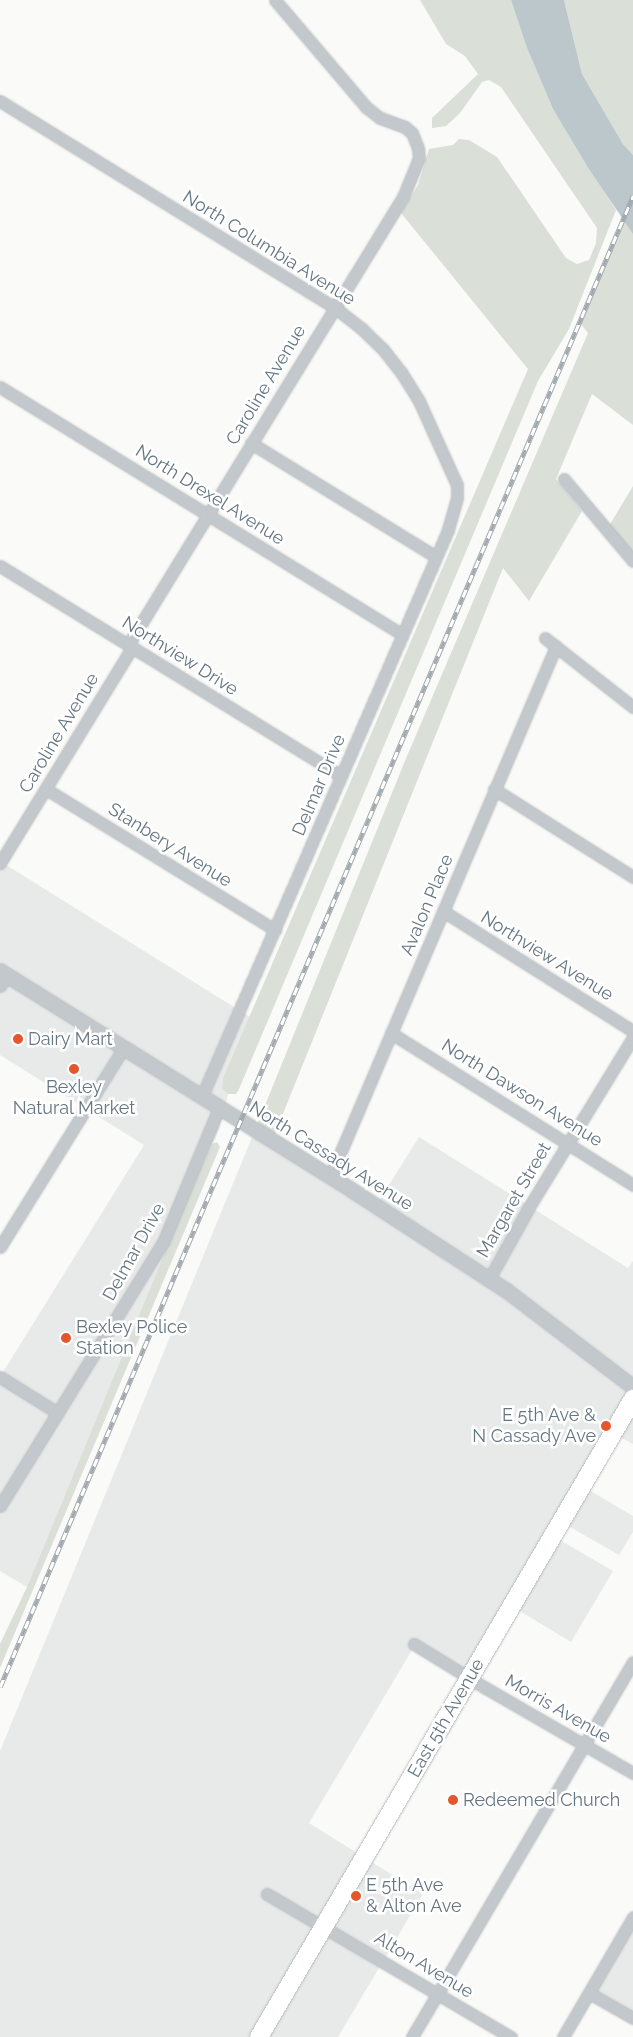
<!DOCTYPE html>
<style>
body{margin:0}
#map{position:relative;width:633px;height:2037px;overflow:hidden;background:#fafaf8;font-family:Raleway,sans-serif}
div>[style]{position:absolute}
.built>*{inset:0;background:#e8e9e9}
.green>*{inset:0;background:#dadfd7}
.water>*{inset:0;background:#bbc7cb}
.roads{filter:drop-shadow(0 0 1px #b5babe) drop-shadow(0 0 1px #b5babe)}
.minor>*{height:11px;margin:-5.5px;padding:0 5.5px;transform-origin:5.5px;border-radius:5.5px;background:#c3c8cc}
.tertiary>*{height:14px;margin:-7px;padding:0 7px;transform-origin:7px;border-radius:7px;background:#c3c8cc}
.primary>*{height:18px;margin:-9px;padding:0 9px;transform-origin:9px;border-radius:9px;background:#fff}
.rail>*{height:4.5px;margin-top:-2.25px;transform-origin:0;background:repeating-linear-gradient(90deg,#fff 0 8px,#a2aab0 0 16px);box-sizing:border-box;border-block:1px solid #a2aab0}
.dots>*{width:14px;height:14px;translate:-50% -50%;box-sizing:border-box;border:2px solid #fff;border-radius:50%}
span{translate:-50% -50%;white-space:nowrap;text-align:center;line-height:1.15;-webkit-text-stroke:5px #fff;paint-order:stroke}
.street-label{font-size:18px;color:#657683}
.poi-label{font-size:18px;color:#657683}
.left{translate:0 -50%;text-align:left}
.right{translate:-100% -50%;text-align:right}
</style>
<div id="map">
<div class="built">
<i style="clip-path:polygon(3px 863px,250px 1017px,223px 1078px,222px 1089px,228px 1094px,219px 1129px,174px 1230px,27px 1587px,0 1571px,0 1377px,144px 1145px,0 1055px,0 867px)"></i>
<i style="clip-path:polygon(257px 1125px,379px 1201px,419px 1137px,628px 1268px,633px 1261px,633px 1444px,615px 1434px,584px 1487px,633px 1516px,633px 1532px,619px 1555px,563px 1523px,555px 1537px,613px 1571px,571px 1642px,513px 1607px,471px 1678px,415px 1645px,309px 1823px,423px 1894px,338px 2037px,0 2037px,0 1751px)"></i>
<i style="clip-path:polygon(633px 1920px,633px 2021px,589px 1994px)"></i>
</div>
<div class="green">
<i style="clip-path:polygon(420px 0,511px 0,527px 48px,553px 109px,616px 210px,569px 329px,538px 381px,239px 1089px,236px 1094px,228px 1094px,222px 1089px,223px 1078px,528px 369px,401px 213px,418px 185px,429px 149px,453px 145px,459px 139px,469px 140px,497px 157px,566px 258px,577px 264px,589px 260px,596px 243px,597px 228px,501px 87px,489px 80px,482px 82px,460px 113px,446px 126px,432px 128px,432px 118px,478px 74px,465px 56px,446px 44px)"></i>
<i style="clip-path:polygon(564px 0,633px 0,633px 155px,623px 144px,582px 74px)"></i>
<i style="clip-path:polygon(624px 219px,633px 233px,633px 425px,592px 394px,556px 479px,582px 511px,529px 601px,503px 568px,274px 1136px,257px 1125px,407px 756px,588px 333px,580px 323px)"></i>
<i style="clip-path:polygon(633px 486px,633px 555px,609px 526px)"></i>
<i style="clip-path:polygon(217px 1142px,220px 1147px,0 1668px,0 1644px,27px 1587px,174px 1230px,212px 1144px)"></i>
</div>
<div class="water">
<i style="clip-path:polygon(511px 0,564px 0,582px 74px,623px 144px,633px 155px,633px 234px,589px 169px,553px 109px,527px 48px)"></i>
</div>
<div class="roads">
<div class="minor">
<i style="left:0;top:101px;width:392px;rotate:31.7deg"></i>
<i style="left:334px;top:307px;width:36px;rotate:38deg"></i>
<i style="left:362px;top:329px;width:28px;rotate:44deg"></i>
<i style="left:382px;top:348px;width:31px;rotate:52deg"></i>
<i style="left:401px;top:372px;width:34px;rotate:58deg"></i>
<i style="left:419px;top:401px;width:92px;rotate:65.7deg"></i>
<i style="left:457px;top:485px;width:13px;rotate:90deg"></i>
<i style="left:457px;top:498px;width:33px;rotate:106deg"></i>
<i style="left:448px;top:530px;width:617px;rotate:113.49deg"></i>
<i style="left:0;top:387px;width:472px;rotate:31.6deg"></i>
<i style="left:251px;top:443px;width:217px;rotate:31.6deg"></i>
<i style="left:564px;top:479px;width:107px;rotate:49.9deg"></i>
<i style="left:0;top:566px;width:400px;rotate:31.6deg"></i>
<i style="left:545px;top:638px;width:112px;rotate:38.1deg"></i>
<i style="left:128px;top:645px;width:526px;rotate:-58.46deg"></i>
<i style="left:403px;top:197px;width:42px;rotate:-67.7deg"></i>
<i style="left:419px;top:158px;width:10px;rotate:-96deg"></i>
<i style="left:418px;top:148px;width:16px;rotate:-112deg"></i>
<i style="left:412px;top:133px;width:9px;rotate:-139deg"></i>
<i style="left:405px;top:127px;width:27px;rotate:-160deg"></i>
<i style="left:380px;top:118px;width:18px;rotate:-142deg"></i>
<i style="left:366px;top:107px;width:140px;rotate:-130.4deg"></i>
<i style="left:46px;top:789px;width:269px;rotate:31.6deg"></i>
<i style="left:494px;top:789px;width:165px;rotate:32.3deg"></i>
<i style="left:0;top:863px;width:252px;rotate:-58.5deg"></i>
<i style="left:443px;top:911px;width:225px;rotate:32.3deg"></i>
<i style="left:0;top:986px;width:13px;rotate:-58deg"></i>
<i style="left:391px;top:1033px;width:286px;rotate:32.1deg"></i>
<i style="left:330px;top:1177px;width:577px;rotate:-66.94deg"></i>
<i style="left:0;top:1247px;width:235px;rotate:-58.2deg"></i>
<i style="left:489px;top:1279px;width:82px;rotate:-60.9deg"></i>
<i style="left:529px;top:1207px;width:199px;rotate:-58.5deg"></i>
<i style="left:0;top:1377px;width:68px;rotate:31.8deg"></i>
<i style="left:0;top:1506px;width:312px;rotate:-58.3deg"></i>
<i style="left:164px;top:1240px;width:143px;rotate:-67.4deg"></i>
<i style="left:414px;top:1644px;width:82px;rotate:31.6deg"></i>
<i style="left:484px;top:1687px;width:172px;rotate:30deg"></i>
<i style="left:267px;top:1894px;width:283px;rotate:30.4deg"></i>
<i style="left:589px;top:1993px;width:51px;rotate:29.6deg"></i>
<i style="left:412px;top:2037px;width:435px;rotate:-59.5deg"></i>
<i style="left:563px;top:2037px;width:139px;rotate:-59.7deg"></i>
</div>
<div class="tertiary">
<i style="left:0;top:971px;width:416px;rotate:31.9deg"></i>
<i style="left:353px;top:1191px;width:184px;rotate:33deg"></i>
<i style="left:507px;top:1291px;width:158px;rotate:37.3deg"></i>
</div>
<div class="primary">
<i style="left:259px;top:2037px;width:740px;rotate:-59.62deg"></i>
</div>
</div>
<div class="rail">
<i style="left:0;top:1687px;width:1620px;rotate:-67deg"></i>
</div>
<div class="dots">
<i style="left:18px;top:1039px;background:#e4572e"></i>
<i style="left:74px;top:1069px;background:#e4572e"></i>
<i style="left:66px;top:1338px;background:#e4572e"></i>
<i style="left:606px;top:1426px;background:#e4572e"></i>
<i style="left:453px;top:1800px;background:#e4572e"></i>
<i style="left:356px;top:1896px;background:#e4572e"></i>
</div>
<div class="street-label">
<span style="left:269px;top:248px;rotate:32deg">North Columbia Avenue</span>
<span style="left:266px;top:385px;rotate:-59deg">Caroline Avenue</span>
<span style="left:210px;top:495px;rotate:32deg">North Drexel Avenue</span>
<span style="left:180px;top:656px;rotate:32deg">Northview Drive</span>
<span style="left:59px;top:733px;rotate:-59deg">Caroline Avenue</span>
<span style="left:319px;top:785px;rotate:-67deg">Delmar Drive</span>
<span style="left:170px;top:845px;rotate:32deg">Stanbery Avenue</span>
<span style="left:427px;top:905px;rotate:-67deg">Avalon Place</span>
<span style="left:547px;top:956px;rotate:32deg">Northview Avenue</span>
<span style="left:522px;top:1093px;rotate:32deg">North Dawson Avenue</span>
<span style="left:331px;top:1156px;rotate:32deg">North Cassady Avenue</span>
<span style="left:514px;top:1200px;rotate:-60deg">Margaret Street</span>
<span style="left:134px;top:1252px;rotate:-61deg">Delmar Drive</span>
<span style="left:558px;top:1709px;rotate:30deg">Morris Avenue</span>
<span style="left:446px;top:1718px;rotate:-60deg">East 5th Avenue</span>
<span style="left:424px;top:1965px;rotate:31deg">Alton Avenue</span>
</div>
<div class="poi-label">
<span class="left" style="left:28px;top:1039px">Dairy Mart</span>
<span style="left:74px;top:1098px">Bexley<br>Natural Market</span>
<span class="left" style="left:76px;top:1338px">Bexley Police<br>Station</span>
<span class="right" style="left:596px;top:1426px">E 5th Ave &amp;<br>N Cassady Ave</span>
<span class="left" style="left:463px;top:1800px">Redeemed Church</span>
<span class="left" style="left:366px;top:1896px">E 5th Ave<br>&amp; Alton Ave</span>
</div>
</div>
